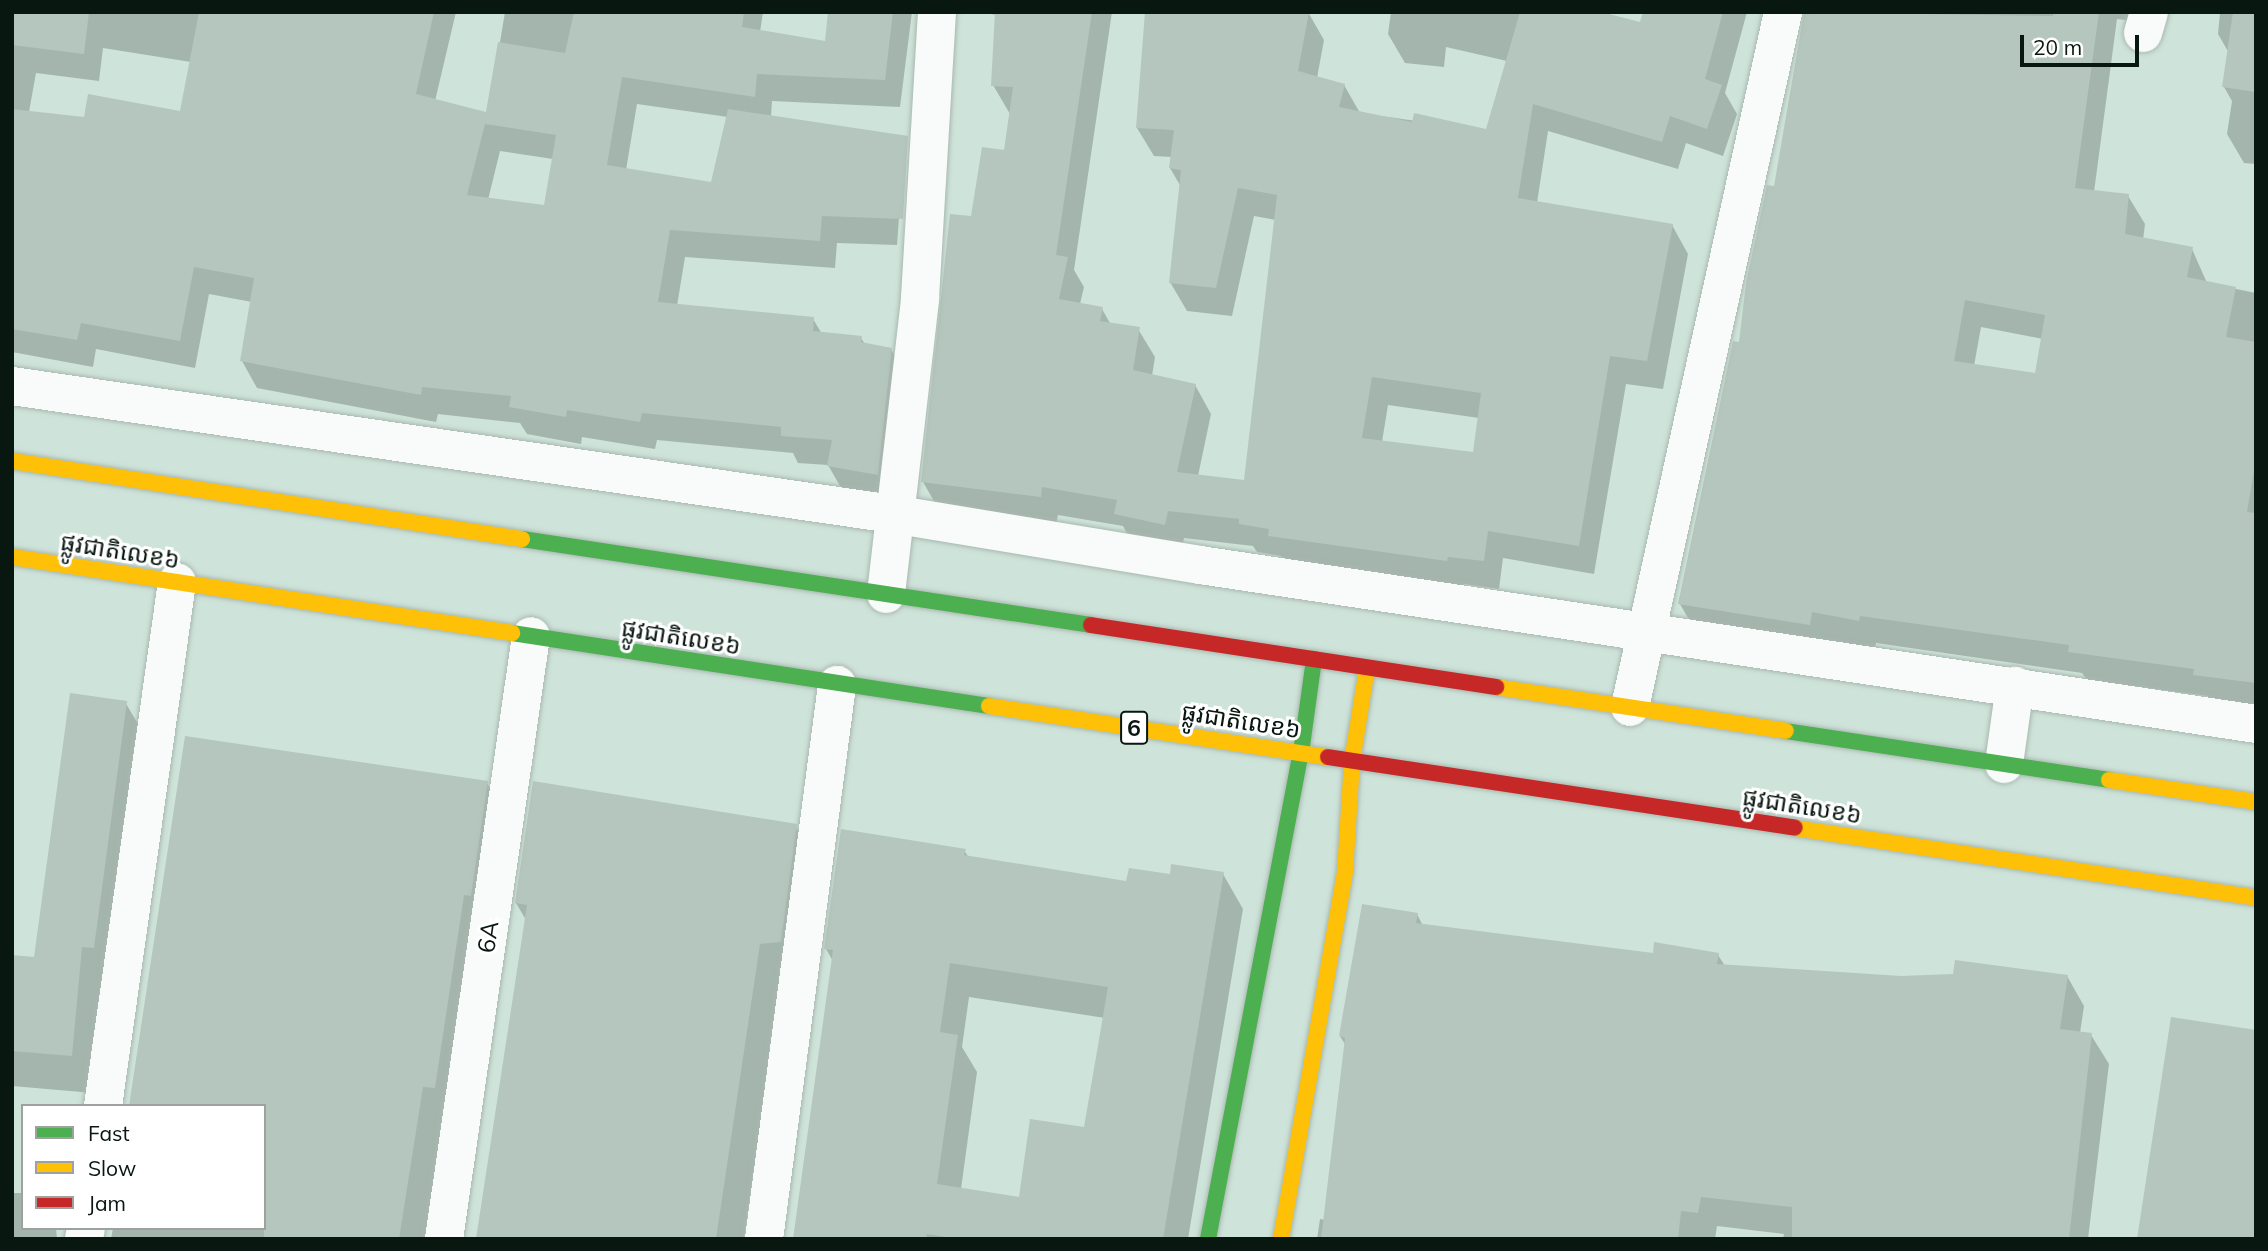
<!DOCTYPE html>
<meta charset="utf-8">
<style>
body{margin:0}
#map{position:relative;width:2268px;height:1251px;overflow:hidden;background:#cee3d9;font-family:Mulish,"Noto Sans Khmer",sans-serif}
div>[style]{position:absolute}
.shadow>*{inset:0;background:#0003}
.building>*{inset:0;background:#b5c6be}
.roads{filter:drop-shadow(0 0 2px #a8b8b0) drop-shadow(0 0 2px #a8b8b0)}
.street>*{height:38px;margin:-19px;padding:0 19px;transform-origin:19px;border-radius:19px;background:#f8fbf9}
.fast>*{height:16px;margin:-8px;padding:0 8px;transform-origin:8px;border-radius:8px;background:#4caf50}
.slow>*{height:16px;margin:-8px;padding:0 8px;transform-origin:8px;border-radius:8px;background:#ffc107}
.jam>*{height:16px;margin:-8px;padding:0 8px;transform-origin:8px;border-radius:8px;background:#c62828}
span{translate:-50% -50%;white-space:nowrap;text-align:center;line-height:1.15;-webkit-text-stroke:6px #fff;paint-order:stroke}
.shield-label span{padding:2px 5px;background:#fff;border:2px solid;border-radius:5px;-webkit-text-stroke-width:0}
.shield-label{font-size:23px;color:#091711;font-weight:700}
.street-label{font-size:24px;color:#091711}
.frame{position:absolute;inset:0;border:14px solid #091711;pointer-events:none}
.legend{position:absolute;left:21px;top:1104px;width:245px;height:126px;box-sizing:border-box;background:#fff;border:2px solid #9da2a0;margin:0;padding:9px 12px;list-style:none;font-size:21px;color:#091711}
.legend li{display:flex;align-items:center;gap:14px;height:35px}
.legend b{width:35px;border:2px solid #9da2a0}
.scale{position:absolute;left:2020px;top:35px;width:119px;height:32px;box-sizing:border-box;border:4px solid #091711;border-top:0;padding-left:9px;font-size:21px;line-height:24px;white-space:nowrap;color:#091711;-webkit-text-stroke:5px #fff;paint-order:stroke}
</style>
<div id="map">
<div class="shadow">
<i style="clip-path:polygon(evenodd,12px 12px,456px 12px,435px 101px,488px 114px,505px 12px,763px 12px,760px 32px,826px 43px,830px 12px,912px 12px,900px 107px,772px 101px,771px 117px,903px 162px,897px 245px,837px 243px,835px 268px,685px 257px,677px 306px,813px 319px,822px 334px,861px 338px,865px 344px,891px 349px,907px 377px,893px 501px,844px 493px,828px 465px,798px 463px,793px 453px,657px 440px,655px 449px,582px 437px,581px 444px,527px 434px,520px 423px,438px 414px,436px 422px,257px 388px,242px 361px,252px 302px,209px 294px,195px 368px,96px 349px,93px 367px,12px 352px,12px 12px,103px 48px,191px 62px,182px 113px,85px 118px,29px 112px,36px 73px,99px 81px,103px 48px,12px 12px,637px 104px,728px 117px,713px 184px,626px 170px,637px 104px,12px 12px,500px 151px,553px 159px,545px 207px,488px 200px,500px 151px)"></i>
<i style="clip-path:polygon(evenodd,981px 12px,1112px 12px,1074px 270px,1084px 287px,1080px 304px,1102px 309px,1111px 325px,1138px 329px,1155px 357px,1152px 376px,1195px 385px,1211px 414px,1198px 476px,1245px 482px,1276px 220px,1254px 216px,1232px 316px,1187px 311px,1170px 282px,1181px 187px,1170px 168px,1172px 157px,1154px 156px,1137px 128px,1308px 12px,1324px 40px,1317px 78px,1344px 85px,1360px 113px,1487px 131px,1507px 61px,1446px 47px,1444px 67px,1405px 63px,1388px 34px,1391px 12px,1594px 12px,1641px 25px,1645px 12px,1747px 12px,1725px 93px,1737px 114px,1723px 156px,1686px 143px,1678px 169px,1548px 131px,1537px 203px,1672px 225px,1688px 254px,1663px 389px,1626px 384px,1594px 574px,1503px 558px,1499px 589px,1464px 584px,1463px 589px,1286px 564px,1281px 556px,1257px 552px,1253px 546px,1184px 538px,1181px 553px,1132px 542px,1123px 526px,1058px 515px,1056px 524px,939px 510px,923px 482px,972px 218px,1005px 152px,1010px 114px,993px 85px,996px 15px,981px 12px,1388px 405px,1479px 418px,1475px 454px,1382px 442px,1388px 405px)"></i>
<i style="clip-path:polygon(evenodd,1806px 12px,2143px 12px,2142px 22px,2117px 19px,2094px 192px,2128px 196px,2145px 224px,2143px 240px,2192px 249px,2207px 283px,2256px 293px,2256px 708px,2211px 703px,2208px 696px,2087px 680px,2082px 673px,1876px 643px,1875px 648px,1827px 640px,1825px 652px,1696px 632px,1680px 604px,1775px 188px,1806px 12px,1981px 327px,2043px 339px,2036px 375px,1974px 366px,1981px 327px)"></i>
<i style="clip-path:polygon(2213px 12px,2256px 12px,2256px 164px,2244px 163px,2227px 134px,2232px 101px,2224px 87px,2229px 53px,2218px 34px,2220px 13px)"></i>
<i style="clip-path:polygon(125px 702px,147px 739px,93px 1093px,12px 1086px,12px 957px,35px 959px)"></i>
<i style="clip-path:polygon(487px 783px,510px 823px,428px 1239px,111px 1239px,113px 1228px,264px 1228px)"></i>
<i style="clip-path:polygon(795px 826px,817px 863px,781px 981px,744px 1239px,478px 1239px,526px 920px,516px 903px)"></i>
<i style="clip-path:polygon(evenodd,964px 850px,969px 858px,1128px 883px,1223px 874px,1243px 909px,1188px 1239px,795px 1239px,833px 961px,826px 949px,964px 850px,969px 997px,1105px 1018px,1085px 1129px,1020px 1199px,961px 1189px,977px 1072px,962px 1047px,969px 997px)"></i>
<i style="clip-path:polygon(1417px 914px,1423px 926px,1654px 954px,1718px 955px,1725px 966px,1901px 977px,2067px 976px,2084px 1006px,2080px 1033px,2091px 1035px,2109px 1064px,2088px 1239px,1783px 1239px,1784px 1234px,1717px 1226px,1715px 1239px,1317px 1239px,1320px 1219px,1325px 1220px,1346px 1046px,1340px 1036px)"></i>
<i style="clip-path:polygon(12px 1193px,23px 1193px,23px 1228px,56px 1228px,57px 1239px,12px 1239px)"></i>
</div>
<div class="building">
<i style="clip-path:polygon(12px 12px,89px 12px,84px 54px,12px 45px)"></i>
<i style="clip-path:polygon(evenodd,199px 12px,434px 12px,416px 94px,486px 112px,498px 42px,565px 53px,574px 12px,744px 12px,742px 27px,825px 41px,828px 12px,893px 12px,885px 80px,757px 74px,755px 97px,622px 77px,607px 165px,711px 182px,728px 109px,908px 136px,903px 219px,822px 216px,820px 241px,670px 230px,658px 302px,814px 317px,813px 331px,862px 336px,861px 342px,892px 348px,878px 475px,827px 466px,832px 440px,781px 436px,781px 427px,642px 413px,640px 422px,567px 410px,566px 417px,509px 407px,511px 396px,422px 387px,421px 395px,240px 361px,254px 278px,194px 267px,180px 341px,81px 323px,77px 340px,12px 329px,12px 109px,84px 117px,88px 94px,180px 111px,199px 12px,485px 124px,556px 135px,544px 205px,467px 195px,485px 124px)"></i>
<i style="clip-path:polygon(evenodd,995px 12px,1092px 12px,1056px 255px,1068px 257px,1059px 299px,1103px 307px,1100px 321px,1140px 327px,1133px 370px,1196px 384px,1177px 472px,1244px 480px,1277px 195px,1238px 188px,1216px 288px,1169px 283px,1181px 170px,1169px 168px,1174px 130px,1136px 128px,1145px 12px,1309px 12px,1298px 71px,1345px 84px,1339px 107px,1412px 122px,1414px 113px,1486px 129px,1520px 12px,1601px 12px,1640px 22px,1643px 12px,1723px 12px,1705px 79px,1722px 85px,1707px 129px,1670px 116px,1662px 142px,1533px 104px,1518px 198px,1673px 224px,1647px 361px,1610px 356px,1579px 546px,1488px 531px,1484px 561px,1448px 557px,1447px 561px,1268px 536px,1269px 529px,1239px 524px,1239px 519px,1168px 511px,1165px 525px,1114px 514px,1117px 500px,1042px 487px,1041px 497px,921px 482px,950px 214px,971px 216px,982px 147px,1004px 150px,1013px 87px,991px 86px,995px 12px,1372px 377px,1481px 393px,1473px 452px,1362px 438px,1372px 377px)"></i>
<i style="clip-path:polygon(evenodd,1804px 12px,2053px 16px,2053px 12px,2099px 12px,2075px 188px,2129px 194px,2125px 234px,2193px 247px,2187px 277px,2236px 287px,2226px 337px,2256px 342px,2256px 459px,2247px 512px,2256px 513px,2256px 683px,2193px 675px,2194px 669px,2068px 652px,2069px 645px,1860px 616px,1859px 621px,1812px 612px,1810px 625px,1678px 604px,1733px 341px,1739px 342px,1746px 283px,1767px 185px,1774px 186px,1804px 12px,1965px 300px,2045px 315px,2035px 373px,1954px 361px,1965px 300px)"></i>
<i style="clip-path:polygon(2233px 12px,2256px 12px,2256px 92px,2222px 87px)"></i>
<i style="clip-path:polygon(70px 693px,127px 701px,94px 948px,82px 947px,72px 1056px,12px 1051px,12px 955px,34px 957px)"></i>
<i style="clip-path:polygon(185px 736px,488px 781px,471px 896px,464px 895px,435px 1088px,423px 1087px,399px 1239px,264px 1239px,264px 1106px,129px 1106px)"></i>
<i style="clip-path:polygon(533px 781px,797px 824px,781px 942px,760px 944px,716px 1239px,476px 1239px,527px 905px,515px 903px)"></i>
<i style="clip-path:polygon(evenodd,841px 829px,966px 849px,964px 855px,1126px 881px,1129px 868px,1170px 874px,1171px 864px,1224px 872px,1163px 1239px,959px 1239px,927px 1234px,926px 1239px,793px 1239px,833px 950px,824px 949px,841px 829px,950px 963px,1108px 987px,1084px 1127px,1030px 1119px,1019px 1197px,937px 1184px,958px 1035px,940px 1032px,950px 963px)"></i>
<i style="clip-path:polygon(1362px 904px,1418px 913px,1416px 923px,1653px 953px,1654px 942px,1719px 953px,1717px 964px,1901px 976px,1953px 974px,1955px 960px,2068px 975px,2060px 1029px,2092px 1033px,2069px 1239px,1792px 1239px,1792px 1207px,1701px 1197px,1698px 1213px,1681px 1211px,1678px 1239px,1321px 1239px,1345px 1038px,1339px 1036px)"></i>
<i style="clip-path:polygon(2171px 1017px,2256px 1030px,2256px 1239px,2137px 1239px)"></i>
</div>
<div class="roads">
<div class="street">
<i style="left:2143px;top:33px;width:22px;rotate:-74deg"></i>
<i style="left:12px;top:386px;width:890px;rotate:8.27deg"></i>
<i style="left:893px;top:514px;width:311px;rotate:9.4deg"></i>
<i style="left:1200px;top:565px;width:1068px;rotate:8.56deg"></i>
<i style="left:886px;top:594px;width:298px;rotate:-83.4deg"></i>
<i style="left:920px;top:298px;width:287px;rotate:-86.6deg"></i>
<i style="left:1630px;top:707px;width:712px;rotate:-77.58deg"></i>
<i style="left:2004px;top:764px;width:79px;rotate:-82deg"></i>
<i style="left:103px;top:1106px;width:529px;rotate:-81.96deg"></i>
<i style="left:84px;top:1239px;width:11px;rotate:-80deg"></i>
<i style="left:444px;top:1239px;width:609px;rotate:-81.79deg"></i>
<i style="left:764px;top:1239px;width:559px;rotate:-82.49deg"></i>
</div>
<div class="fast">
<i style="left:522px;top:539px;width:575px;rotate:8.59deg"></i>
<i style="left:512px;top:633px;width:483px;rotate:8.7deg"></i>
<i style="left:1786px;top:731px;width:327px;rotate:8.6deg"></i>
<i style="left:1208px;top:1239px;width:495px;rotate:-79.2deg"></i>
<i style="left:1301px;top:753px;width:95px;rotate:-82.1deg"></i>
</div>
<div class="slow">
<i style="left:12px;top:461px;width:516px;rotate:8.7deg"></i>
<i style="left:12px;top:557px;width:506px;rotate:8.64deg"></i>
<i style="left:1496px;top:687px;width:293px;rotate:8.6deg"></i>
<i style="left:989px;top:706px;width:343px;rotate:8.6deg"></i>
<i style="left:2109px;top:780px;width:149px;rotate:8.5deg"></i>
<i style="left:1795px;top:828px;width:466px;rotate:8.6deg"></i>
<i style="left:1281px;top:1239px;width:373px;rotate:-80.1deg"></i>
<i style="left:1345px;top:872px;width:111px;rotate:-86.4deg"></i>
<i style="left:1352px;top:761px;width:94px;rotate:-80.8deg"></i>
</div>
<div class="jam">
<i style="left:1091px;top:625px;width:410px;rotate:8.7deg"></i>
<i style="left:1328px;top:757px;width:472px;rotate:8.6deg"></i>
</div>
</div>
<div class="shield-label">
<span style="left:1134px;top:728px">6</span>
</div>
<div class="street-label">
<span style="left:120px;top:551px;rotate:9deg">ផ្លូវជាតិលេខ៦</span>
<span style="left:681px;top:637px;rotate:9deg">ផ្លូវជាតិលេខ៦</span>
<span style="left:1241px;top:721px;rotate:9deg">ផ្លូវជាតិលេខ៦</span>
<span style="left:1802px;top:806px;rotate:9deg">ផ្លូវជាតិលេខ៦</span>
<span style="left:488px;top:937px;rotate:-82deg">6A</span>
</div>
<div class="frame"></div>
<ul class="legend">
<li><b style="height:9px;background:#4caf50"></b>Fast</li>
<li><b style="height:9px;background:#ffc107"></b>Slow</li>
<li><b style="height:9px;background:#c62828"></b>Jam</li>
</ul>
<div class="scale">20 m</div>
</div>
